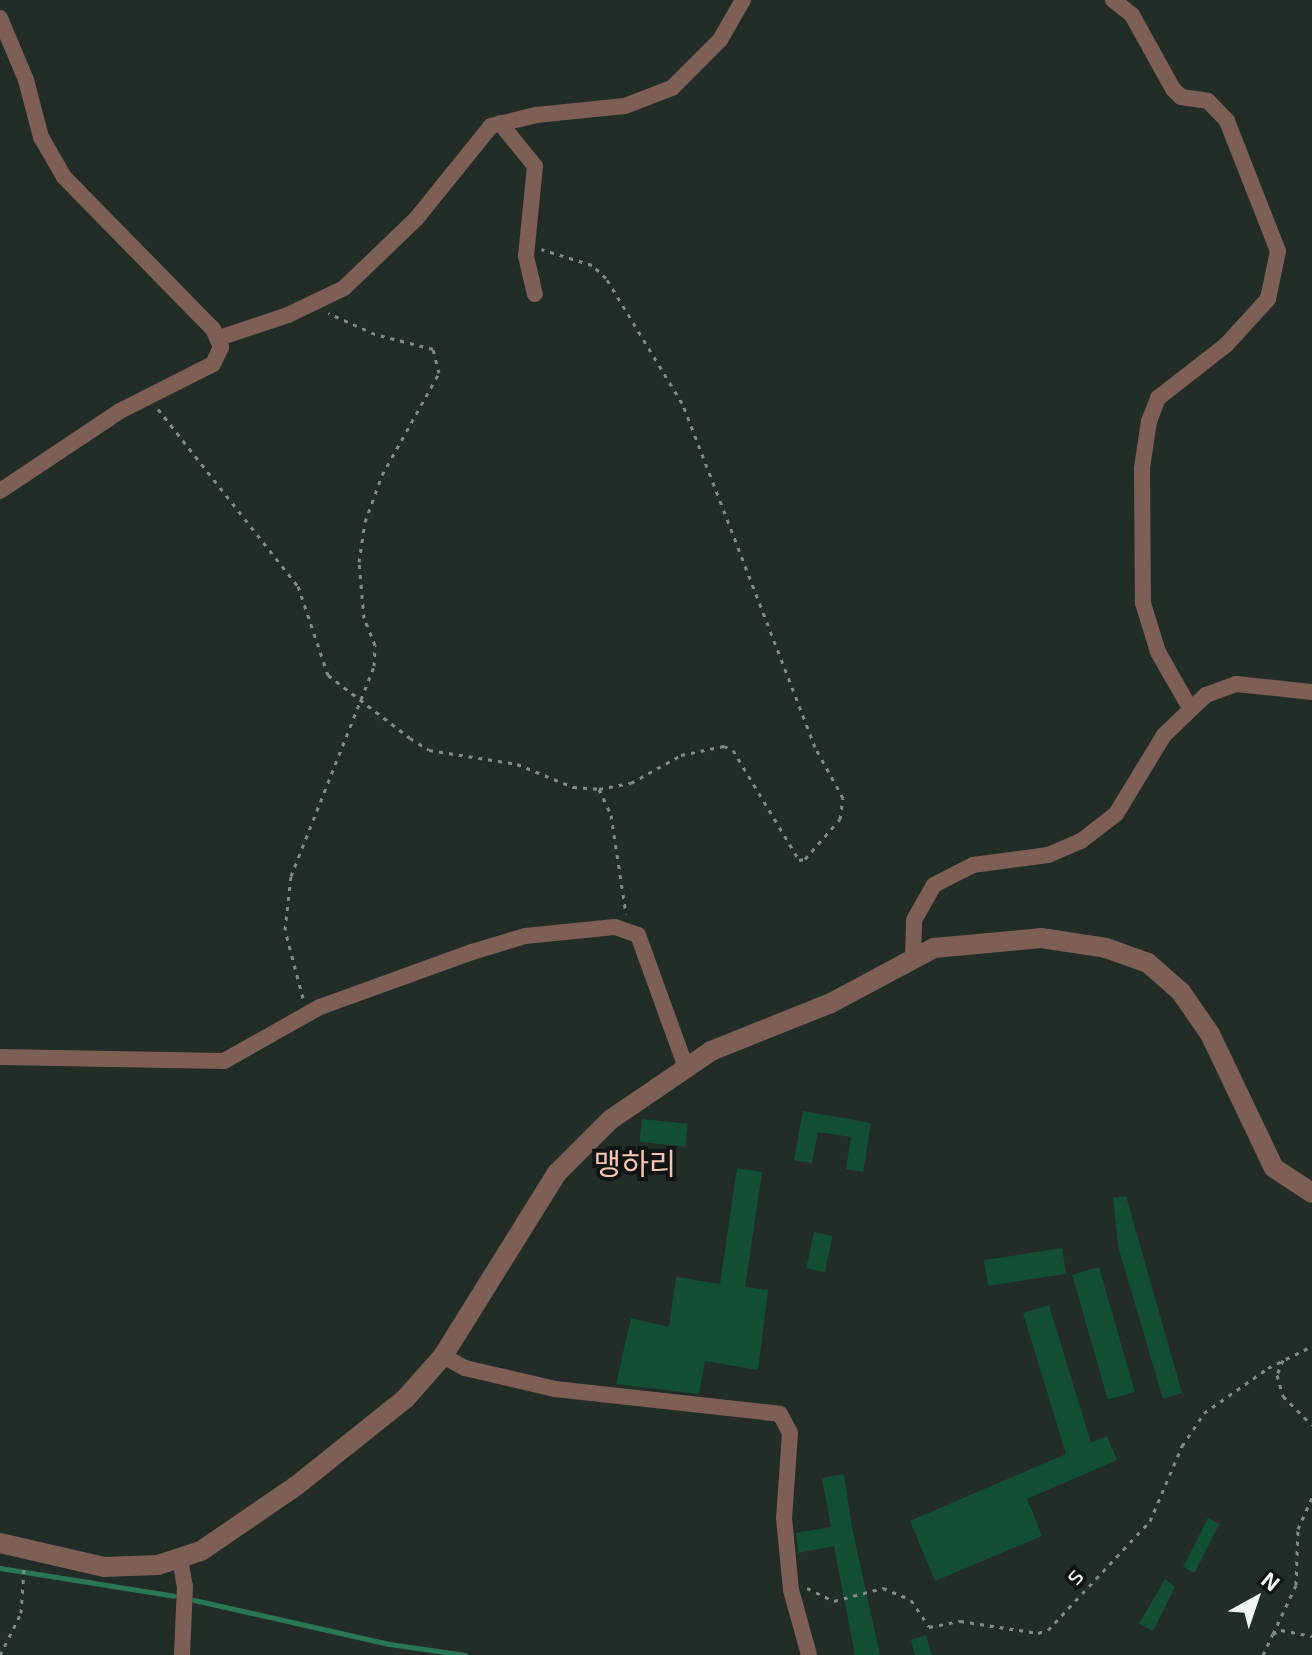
<!DOCTYPE html>
<meta charset="utf-8">
<style>
body{margin:0}
#map{position:relative;width:1312px;height:1655px;overflow:hidden;background:#232d28;font-family:"Exo 2","Noto Sans KR",sans-serif}
div>[style]{position:absolute}
.stream>*{height:5px;margin:-2.5px;padding:0 2.5px;transform-origin:2.5px;border-radius:2.5px;background:#287653}
.building>*{inset:0;background:#124f35;transform-origin:0 0}
.path>*{height:3px;margin-top:-1.5px;transform-origin:0;background:repeating-linear-gradient(90deg,#838b87 0 4px,transparent 0 10px)}
.minor>*{height:16px;margin:-8px;padding:0 8px;transform-origin:8px;border-radius:8px;background:#7d5f55}
.tertiary>*{height:20px;margin:-10px;padding:0 10px;transform-origin:10px;border-radius:10px;background:#7d5f55}
span{translate:-50% -50%;white-space:nowrap;text-align:center;line-height:1.15;-webkit-text-stroke:8px #101412;paint-order:stroke}
.street-label{font-size:26px;color:#eff5f1}
.quarter-label{font-size:30px;color:#f5c4b4}
.north{position:absolute;left:1216px;top:1559px;width:80px;height:80px;-webkit-text-stroke:6px #101412;paint-order:stroke;rotate:40deg;font-size:22px;font-weight:700;line-height:32px;text-align:center;color:#eff5f1}
.north::after{content:'';display:block;margin:auto;width:28px;height:36px;background:#eff5f1;clip-path:polygon(50% 0,100% 100%,50% 72%,0 100%)}
</style>
<div id="map">
<div class="stream">
<i style="left:0;top:1568px;width:176px;rotate:9.1deg"></i>
<i style="left:194px;top:1600px;width:200px;rotate:12.7deg"></i>
<i style="left:389px;top:1644px;width:77px;rotate:8.2deg"></i>
</div>
<div class="building">
<i style="clip-path:polygon(803px 1111px,871px 1123px,863px 1172px,846px 1169px,851px 1137px,818px 1132px,812px 1163px,794px 1160px)"></i>
<i style="left:642px;top:1119px;width:46px;height:23px;rotate:6deg"></i>
<i style="clip-path:polygon(737px 1168px,762px 1172px,745px 1287px,768px 1290px,758px 1370px,705px 1361px,699px 1394px,616px 1384px,631px 1318px,669px 1327px,676px 1277px,720px 1284px)"></i>
<i style="clip-path:polygon(1126px 1196px,1182px 1393px,1163px 1399px,1118px 1246px,1113px 1198px)"></i>
<i style="left:814px;top:1232px;width:19px;height:37px;rotate:12deg"></i>
<i style="left:1062px;top:1248px;width:26px;height:79px;rotate:81deg"></i>
<i style="left:1099px;top:1267px;width:130px;height:28px;rotate:74deg"></i>
<i style="clip-path:polygon(1049px 1305px,1091px 1443px,1107px 1436px,1117px 1460px,1027px 1499px,1042px 1536px,935px 1581px,910px 1521px,1066px 1454px,1023px 1313px)"></i>
<i style="clip-path:polygon(844px 1474px,852px 1528px,880px 1655px,855px 1655px,834px 1546px,798px 1553px,796px 1533px,831px 1527px,822px 1478px)"></i>
<i style="left:1208px;top:1518px;width:13px;height:55px;rotate:27deg"></i>
<i style="clip-path:polygon(1165px 1579px,1175px 1587px,1153px 1631px,1139px 1624px)"></i>
<i style="clip-path:polygon(926px 1635px,932px 1655px,915px 1655px,911px 1640px)"></i>
</div>
<div class="path">
<i style="left:158px;top:409px;width:226px;rotate:51.7deg"></i>
<i style="left:298px;top:586px;width:94px;rotate:71.4deg"></i>
<i style="left:328px;top:675px;width:103px;rotate:37.5deg"></i>
<i style="left:410px;top:738px;width:22px;rotate:32deg"></i>
<i style="left:429px;top:750px;width:89px;rotate:9deg"></i>
<i style="left:517px;top:764px;width:61px;rotate:22.3deg"></i>
<i style="left:573px;top:787px;width:26px;rotate:4deg"></i>
<i style="left:599px;top:789px;width:33px;rotate:-11deg"></i>
<i style="left:631px;top:783px;width:57px;rotate:-29.2deg"></i>
<i style="left:681px;top:755px;width:44px;rotate:-11.8deg"></i>
<i style="left:724px;top:746px;width:10px;rotate:24deg"></i>
<i style="left:733px;top:750px;width:128px;rotate:59deg"></i>
<i style="left:799px;top:860px;width:6px;rotate:-9deg"></i>
<i style="left:805px;top:859px;width:53px;rotate:-48.8deg"></i>
<i style="left:840px;top:819px;width:21px;rotate:-82deg"></i>
<i style="left:843px;top:798px;width:58px;rotate:-118.8deg"></i>
<i style="left:815px;top:747px;width:369px;rotate:-111.1deg"></i>
<i style="left:682px;top:403px;width:146px;rotate:-121.3deg"></i>
<i style="left:606px;top:278px;width:19px;rotate:-137deg"></i>
<i style="left:592px;top:265px;width:53px;rotate:-162.6deg"></i>
<i style="left:599px;top:789px;width:29px;rotate:65deg"></i>
<i style="left:611px;top:815px;width:100px;rotate:81.4deg"></i>
<i style="left:303px;top:998px;width:70px;rotate:-104.8deg"></i>
<i style="left:285px;top:930px;width:54px;rotate:-83.7deg"></i>
<i style="left:291px;top:876px;width:226px;rotate:-68.4deg"></i>
<i style="left:374px;top:666px;width:21px;rotate:-87deg"></i>
<i style="left:375px;top:645px;width:29px;rotate:-112deg"></i>
<i style="left:364px;top:618px;width:56px;rotate:-95.1deg"></i>
<i style="left:359px;top:562px;width:40px;rotate:-81.5deg"></i>
<i style="left:365px;top:522px;width:50px;rotate:-70.1deg"></i>
<i style="left:382px;top:475px;width:117px;rotate:-60.8deg"></i>
<i style="left:439px;top:373px;width:25px;rotate:-104deg"></i>
<i style="left:433px;top:349px;width:60px;rotate:-165.5deg"></i>
<i style="left:375px;top:334px;width:51px;rotate:-155.9deg"></i>
<i style="left:1283px;top:1360px;width:16px;rotate:112deg"></i>
<i style="left:1277px;top:1375px;width:22px;rotate:74deg"></i>
<i style="left:1283px;top:1396px;width:41px;rotate:45deg"></i>
<i style="left:807px;top:1588px;width:30px;rotate:26deg"></i>
<i style="left:834px;top:1601px;width:51px;rotate:-14.9deg"></i>
<i style="left:883px;top:1588px;width:30px;rotate:23deg"></i>
<i style="left:911px;top:1600px;width:32px;rotate:56deg"></i>
<i style="left:929px;top:1627px;width:32px;rotate:-11deg"></i>
<i style="left:960px;top:1621px;width:79px;rotate:8.7deg"></i>
<i style="left:1038px;top:1633px;width:10px;rotate:-17deg"></i>
<i style="left:1048px;top:1630px;width:149px;rotate:-46.9deg"></i>
<i style="left:1150px;top:1521px;width:82px;rotate:-66.9deg"></i>
<i style="left:1182px;top:1446px;width:40px;rotate:-56deg"></i>
<i style="left:1204px;top:1413px;width:78px;rotate:-35.1deg"></i>
<i style="left:1268px;top:1368px;width:49px;rotate:-26.6deg"></i>
<i style="left:1273px;top:1634px;width:54px;rotate:-64.9deg"></i>
<i style="left:1296px;top:1585px;width:56px;rotate:-88deg"></i>
<i style="left:1298px;top:1529px;width:34px;rotate:-66deg"></i>
<i style="left:0;top:1655px;width:47px;rotate:-63.4deg"></i>
<i style="left:21px;top:1613px;width:44px;rotate:-86.1deg"></i>
<i style="left:1263px;top:1655px;width:23px;rotate:-65deg"></i>
<i style="left:1273px;top:1634px;width:9px;rotate:-27deg"></i>
<i style="left:1281px;top:1630px;width:32px;rotate:11deg"></i>
</div>
<div class="minor">
<i style="left:1113px;top:0;width:24px;rotate:38deg"></i>
<i style="left:1132px;top:15px;width:85px;rotate:61deg"></i>
<i style="left:1173px;top:89px;width:11px;rotate:45deg"></i>
<i style="left:1181px;top:97px;width:27px;rotate:8deg"></i>
<i style="left:1208px;top:101px;width:28px;rotate:46deg"></i>
<i style="left:1227px;top:121px;width:140px;rotate:68.6deg"></i>
<i style="left:1278px;top:251px;width:49px;rotate:101.8deg"></i>
<i style="left:1268px;top:299px;width:62px;rotate:132.4deg"></i>
<i style="left:1226px;top:345px;width:86px;rotate:142.1deg"></i>
<i style="left:1158px;top:398px;width:25px;rotate:111deg"></i>
<i style="left:1149px;top:421px;width:48px;rotate:98.5deg"></i>
<i style="left:1142px;top:468px;width:135px;rotate:89.6deg"></i>
<i style="left:1143px;top:603px;width:51px;rotate:73deg"></i>
<i style="left:1158px;top:652px;width:64px;rotate:60.3deg"></i>
<i style="left:0;top:18px;width:67px;rotate:67.2deg"></i>
<i style="left:26px;top:80px;width:59px;rotate:75.3deg"></i>
<i style="left:41px;top:137px;width:46px;rotate:60.1deg"></i>
<i style="left:64px;top:177px;width:213px;rotate:45.6deg"></i>
<i style="left:213px;top:329px;width:20px;rotate:66deg"></i>
<i style="left:221px;top:347px;width:19px;rotate:115deg"></i>
<i style="left:213px;top:364px;width:104px;rotate:153.2deg"></i>
<i style="left:120px;top:411px;width:144px;rotate:146.3deg"></i>
<i style="left:500px;top:123px;width:55px;rotate:50.9deg"></i>
<i style="left:535px;top:166px;width:90px;rotate:95.7deg"></i>
<i style="left:526px;top:256px;width:39px;rotate:77deg"></i>
<i style="left:219px;top:338px;width:73px;rotate:-18.4deg"></i>
<i style="left:288px;top:315px;width:62px;rotate:-25.7deg"></i>
<i style="left:344px;top:288px;width:100px;rotate:-43.8deg"></i>
<i style="left:416px;top:219px;width:119px;rotate:-51.1deg"></i>
<i style="left:491px;top:126px;width:46px;rotate:-13.7deg"></i>
<i style="left:536px;top:115px;width:89px;rotate:-5.8deg"></i>
<i style="left:625px;top:106px;width:50px;rotate:-21deg"></i>
<i style="left:672px;top:88px;width:68px;rotate:-45deg"></i>
<i style="left:720px;top:40px;width:46px;rotate:-60.1deg"></i>
<i style="left:913px;top:955px;width:35px;rotate:-88deg"></i>
<i style="left:914px;top:920px;width:40px;rotate:-60.3deg"></i>
<i style="left:934px;top:885px;width:44px;rotate:-27.1deg"></i>
<i style="left:973px;top:865px;width:76px;rotate:-7.6deg"></i>
<i style="left:1048px;top:855px;width:36px;rotate:-23deg"></i>
<i style="left:1081px;top:841px;width:44px;rotate:-37.6deg"></i>
<i style="left:1116px;top:814px;width:92px;rotate:-58.7deg"></i>
<i style="left:1164px;top:735px;width:58px;rotate:-43.6deg"></i>
<i style="left:1206px;top:695px;width:32px;rotate:-20deg"></i>
<i style="left:1236px;top:684px;width:76px;rotate:6deg"></i>
<i style="left:0;top:1057px;width:224px;rotate:1deg"></i>
<i style="left:224px;top:1061px;width:110px;rotate:-29.4deg"></i>
<i style="left:320px;top:1007px;width:162px;rotate:-19.9deg"></i>
<i style="left:472px;top:952px;width:55px;rotate:-16.8deg"></i>
<i style="left:525px;top:936px;width:90px;rotate:-5.7deg"></i>
<i style="left:615px;top:927px;width:24px;rotate:19deg"></i>
<i style="left:638px;top:935px;width:138px;rotate:70.1deg"></i>
<i style="left:443px;top:1356px;width:25px;rotate:29deg"></i>
<i style="left:465px;top:1368px;width:92px;rotate:13.1deg"></i>
<i style="left:555px;top:1389px;width:226px;rotate:6.3deg"></i>
<i style="left:780px;top:1414px;width:21px;rotate:62deg"></i>
<i style="left:790px;top:1433px;width:85px;rotate:94deg"></i>
<i style="left:784px;top:1518px;width:72px;rotate:84.4deg"></i>
<i style="left:791px;top:1590px;width:67px;rotate:74.5deg"></i>
<i style="left:180px;top:1559px;width:27px;rotate:80deg"></i>
<i style="left:185px;top:1586px;width:69px;rotate:92.5deg"></i>
</div>
<div class="tertiary">
<i style="left:0;top:1543px;width:107px;rotate:13deg"></i>
<i style="left:104px;top:1567px;width:54px;rotate:-2.1deg"></i>
<i style="left:158px;top:1565px;width:45px;rotate:-18deg"></i>
<i style="left:201px;top:1551px;width:115px;rotate:-34.4deg"></i>
<i style="left:296px;top:1486px;width:139px;rotate:-38.6deg"></i>
<i style="left:405px;top:1399px;width:57px;rotate:-48.5deg"></i>
<i style="left:443px;top:1356px;width:216px;rotate:-58.1deg"></i>
<i style="left:557px;top:1173px;width:75px;rotate:-45deg"></i>
<i style="left:610px;top:1120px;width:122px;rotate:-34.3deg"></i>
<i style="left:711px;top:1051px;width:129px;rotate:-21.8deg"></i>
<i style="left:831px;top:1003px;width:117px;rotate:-28.1deg"></i>
<i style="left:934px;top:948px;width:107px;rotate:-5.3deg"></i>
<i style="left:1041px;top:938px;width:66px;rotate:8.7deg"></i>
<i style="left:1106px;top:948px;width:45px;rotate:19.7deg"></i>
<i style="left:1148px;top:963px;width:44px;rotate:41.3deg"></i>
<i style="left:1181px;top:992px;width:51px;rotate:55.4deg"></i>
<i style="left:1210px;top:1034px;width:148px;rotate:64.5deg"></i>
<i style="left:1274px;top:1168px;width:45px;rotate:33.3deg"></i>
</div>
<div class="street-label">
<span style="left:1073px;top:1575px;rotate:-48deg">s</span>
</div>
<div class="quarter-label">
<span style="left:635px;top:1163px">맹하리</span>
</div>
<div class="north">N</div>
</div>
